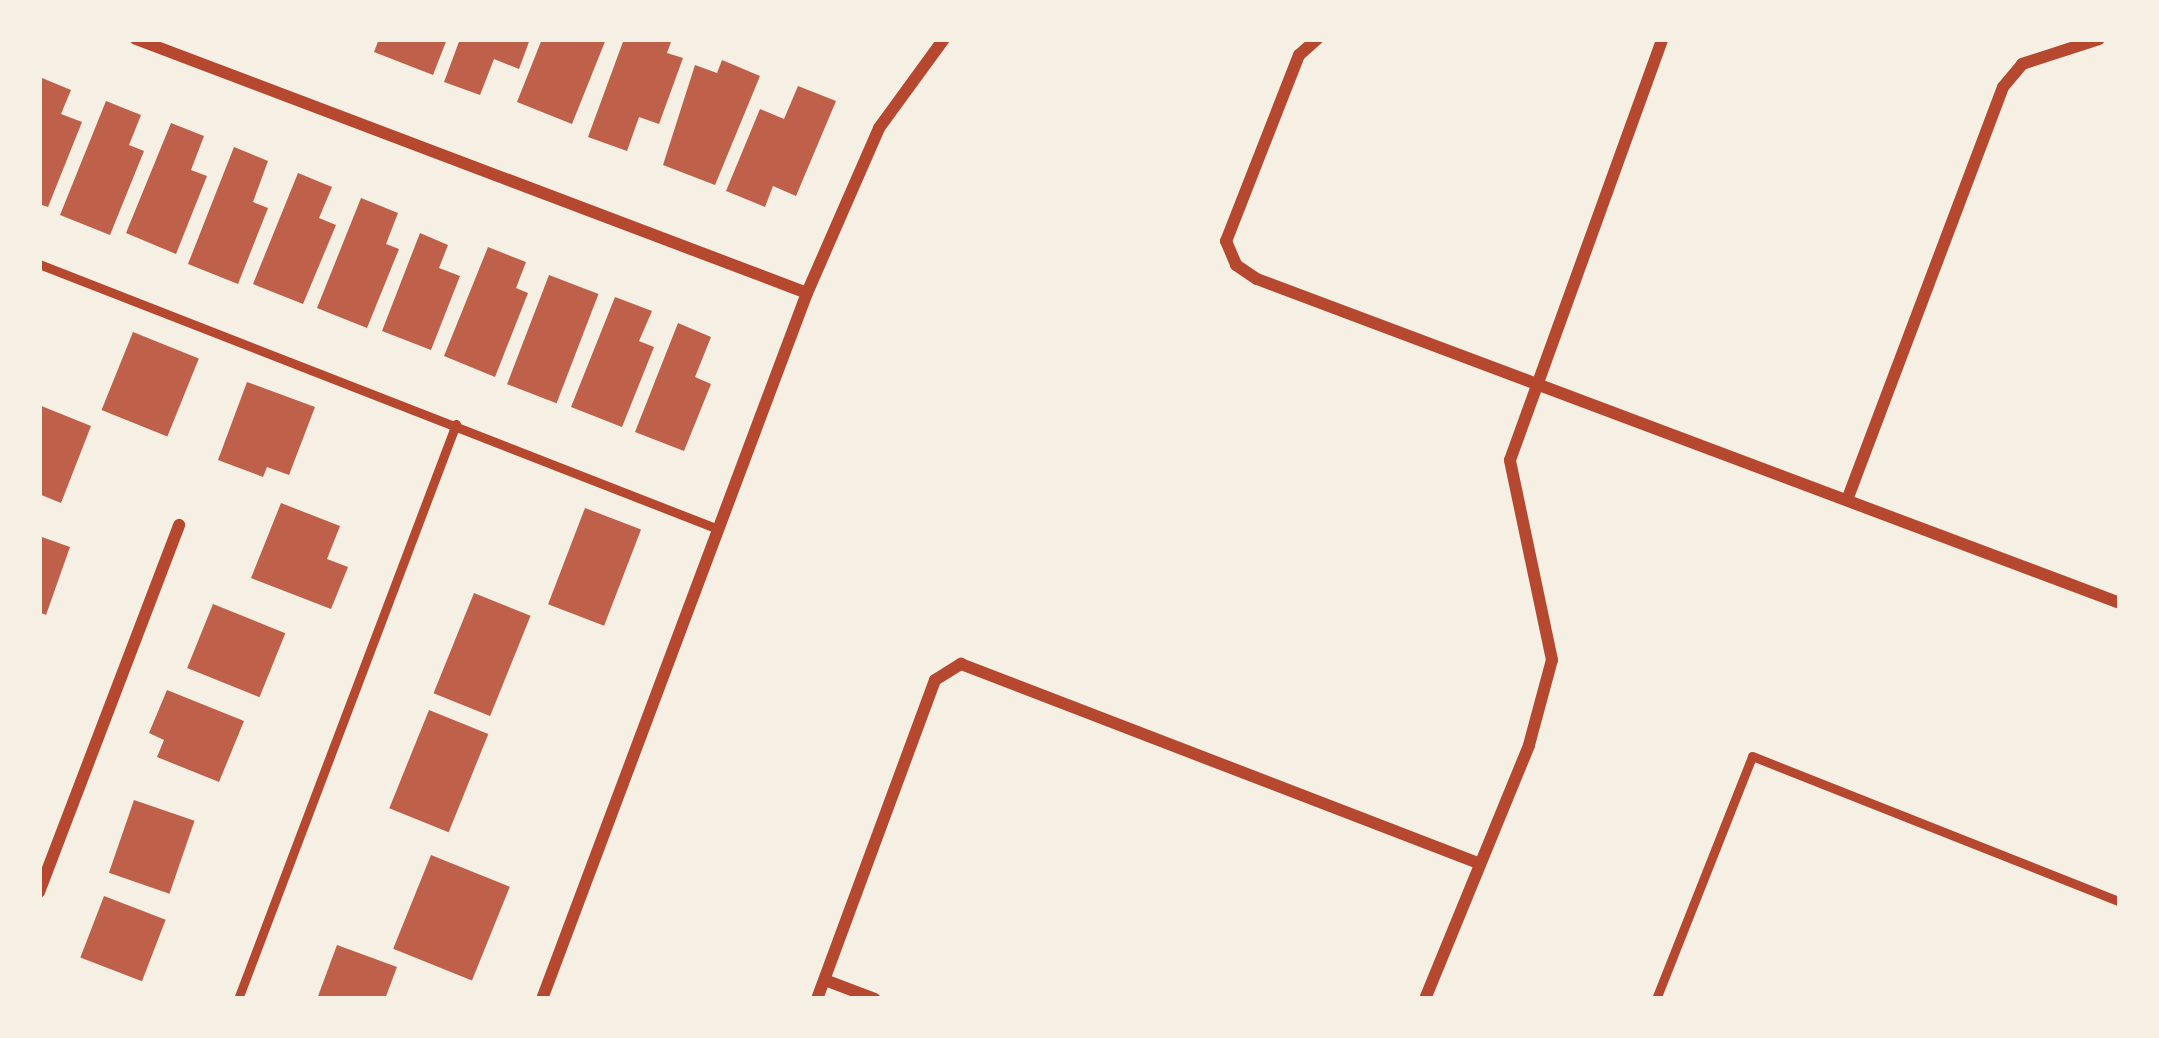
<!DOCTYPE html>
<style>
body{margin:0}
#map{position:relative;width:2159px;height:1038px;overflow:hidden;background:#f6efe4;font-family:"Roboto Condensed",sans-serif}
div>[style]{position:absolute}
.building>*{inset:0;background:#bf614a;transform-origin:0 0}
.service>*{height:9px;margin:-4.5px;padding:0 4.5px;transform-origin:4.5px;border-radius:4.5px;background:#b5482f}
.minor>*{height:12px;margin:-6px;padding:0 6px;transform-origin:6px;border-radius:6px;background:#b5482f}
span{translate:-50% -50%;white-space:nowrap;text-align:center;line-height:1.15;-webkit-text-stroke:9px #f6efe4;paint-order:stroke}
.frame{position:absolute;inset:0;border:42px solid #f6efe4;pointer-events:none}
</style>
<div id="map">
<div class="building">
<i style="clip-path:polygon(379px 39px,447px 39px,433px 75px,374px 52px)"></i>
<i style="clip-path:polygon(460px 39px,530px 39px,519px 69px,494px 59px,480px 95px,444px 82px)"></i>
<i style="clip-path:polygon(542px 39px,606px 39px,572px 124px,517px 102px)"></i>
<i style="clip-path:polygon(624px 39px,672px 39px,667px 53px,683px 58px,659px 124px,639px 117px,627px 151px,588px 137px)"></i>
<i style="clip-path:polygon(722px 60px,760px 76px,715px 185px,663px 165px,695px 65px,717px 73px)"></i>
<i style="clip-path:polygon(42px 78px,71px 90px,61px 114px,82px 122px,48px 207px,39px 204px)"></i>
<i style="clip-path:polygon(798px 86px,836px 101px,796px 196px,773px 186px,765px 207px,726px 191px,760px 109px,784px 119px)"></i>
<i style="clip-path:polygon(106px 101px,141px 115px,129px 145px,144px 151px,110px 235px,60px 215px)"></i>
<i style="clip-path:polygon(171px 123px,204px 136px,191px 170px,207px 176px,176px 254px,126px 233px)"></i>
<i style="clip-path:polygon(234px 147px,268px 161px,253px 202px,268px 208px,238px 284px,188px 264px)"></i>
<i style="clip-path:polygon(298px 173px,332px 187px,319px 218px,336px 225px,303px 304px,253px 284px)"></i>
<i style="clip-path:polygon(361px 198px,398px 213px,386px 244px,399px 249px,367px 328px,317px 308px)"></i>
<i style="clip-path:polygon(420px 233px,448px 245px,439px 268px,460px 276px,431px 350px,382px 331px)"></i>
<i style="clip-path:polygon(488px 247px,526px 262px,516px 288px,528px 293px,495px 377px,444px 356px)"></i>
<i style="left:549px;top:275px;width:53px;height:117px;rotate:21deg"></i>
<i style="clip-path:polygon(615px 297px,652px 311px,639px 341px,654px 347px,622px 427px,571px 407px)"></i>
<i style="clip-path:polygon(678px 323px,711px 337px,695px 377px,711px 384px,684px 451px,635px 432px)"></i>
<i style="left:133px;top:332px;width:71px;height:84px;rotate:22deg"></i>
<i style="clip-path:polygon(247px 382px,315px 407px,289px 475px,267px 467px,263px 477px,218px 460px)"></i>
<i style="clip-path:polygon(39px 405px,91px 426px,61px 503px,39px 494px)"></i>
<i style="clip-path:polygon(281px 503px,340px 526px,327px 559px,348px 567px,331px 609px,251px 578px)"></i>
<i style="left:585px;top:508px;width:60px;height:103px;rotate:21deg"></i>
<i style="clip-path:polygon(39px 536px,70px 547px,46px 615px,39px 612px)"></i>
<i style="left:474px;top:593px;width:61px;height:108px;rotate:22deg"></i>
<i style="left:213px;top:604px;width:78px;height:69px;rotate:22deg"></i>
<i style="clip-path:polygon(167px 690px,244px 721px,219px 782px,157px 757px,164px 740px,149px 733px)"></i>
<i style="left:429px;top:710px;width:64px;height:106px;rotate:22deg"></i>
<i style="left:134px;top:800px;width:64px;height:77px;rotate:19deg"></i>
<i style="left:431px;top:855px;width:85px;height:101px;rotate:22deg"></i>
<i style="left:104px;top:896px;width:66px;height:66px;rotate:21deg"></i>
<i style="clip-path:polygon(337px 945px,397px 967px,385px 999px,317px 999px)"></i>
</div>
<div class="service">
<i style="left:39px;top:264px;width:729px;rotate:21.32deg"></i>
<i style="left:238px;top:999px;width:615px;rotate:-69.24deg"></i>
<i style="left:1656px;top:999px;width:261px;rotate:-68.4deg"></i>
<i style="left:1752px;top:756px;width:396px;rotate:21.6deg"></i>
</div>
<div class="minor">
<i style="left:136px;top:39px;width:717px;rotate:20.73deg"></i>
<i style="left:1317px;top:39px;width:24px;rotate:138deg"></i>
<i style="left:1299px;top:55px;width:200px;rotate:111.4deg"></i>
<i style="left:1226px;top:241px;width:26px;rotate:67deg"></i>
<i style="left:1236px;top:265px;width:25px;rotate:34deg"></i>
<i style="left:1257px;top:279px;width:922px;rotate:20.58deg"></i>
<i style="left:1847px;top:500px;width:441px;rotate:-69.3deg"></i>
<i style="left:2003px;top:87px;width:30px;rotate:-50deg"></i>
<i style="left:2022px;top:64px;width:81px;rotate:-18deg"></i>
<i style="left:39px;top:892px;width:393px;rotate:-69.1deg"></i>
<i style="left:825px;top:980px;width:53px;rotate:20.8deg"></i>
<i style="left:542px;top:999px;width:754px;rotate:-69.43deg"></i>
<i style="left:807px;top:293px;width:180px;rotate:-66.4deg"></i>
<i style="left:879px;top:128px;width:110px;rotate:-53.9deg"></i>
<i style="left:817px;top:999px;width:340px;rotate:-69.7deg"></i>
<i style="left:935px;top:680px;width:31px;rotate:-32deg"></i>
<i style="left:961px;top:664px;width:554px;rotate:21.05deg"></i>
<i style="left:1425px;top:999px;width:274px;rotate:-67.7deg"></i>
<i style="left:1529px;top:745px;width:88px;rotate:-74.9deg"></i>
<i style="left:1552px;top:660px;width:204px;rotate:-101.9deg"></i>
<i style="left:1510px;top:460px;width:448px;rotate:-70.1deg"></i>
</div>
<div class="frame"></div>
</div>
